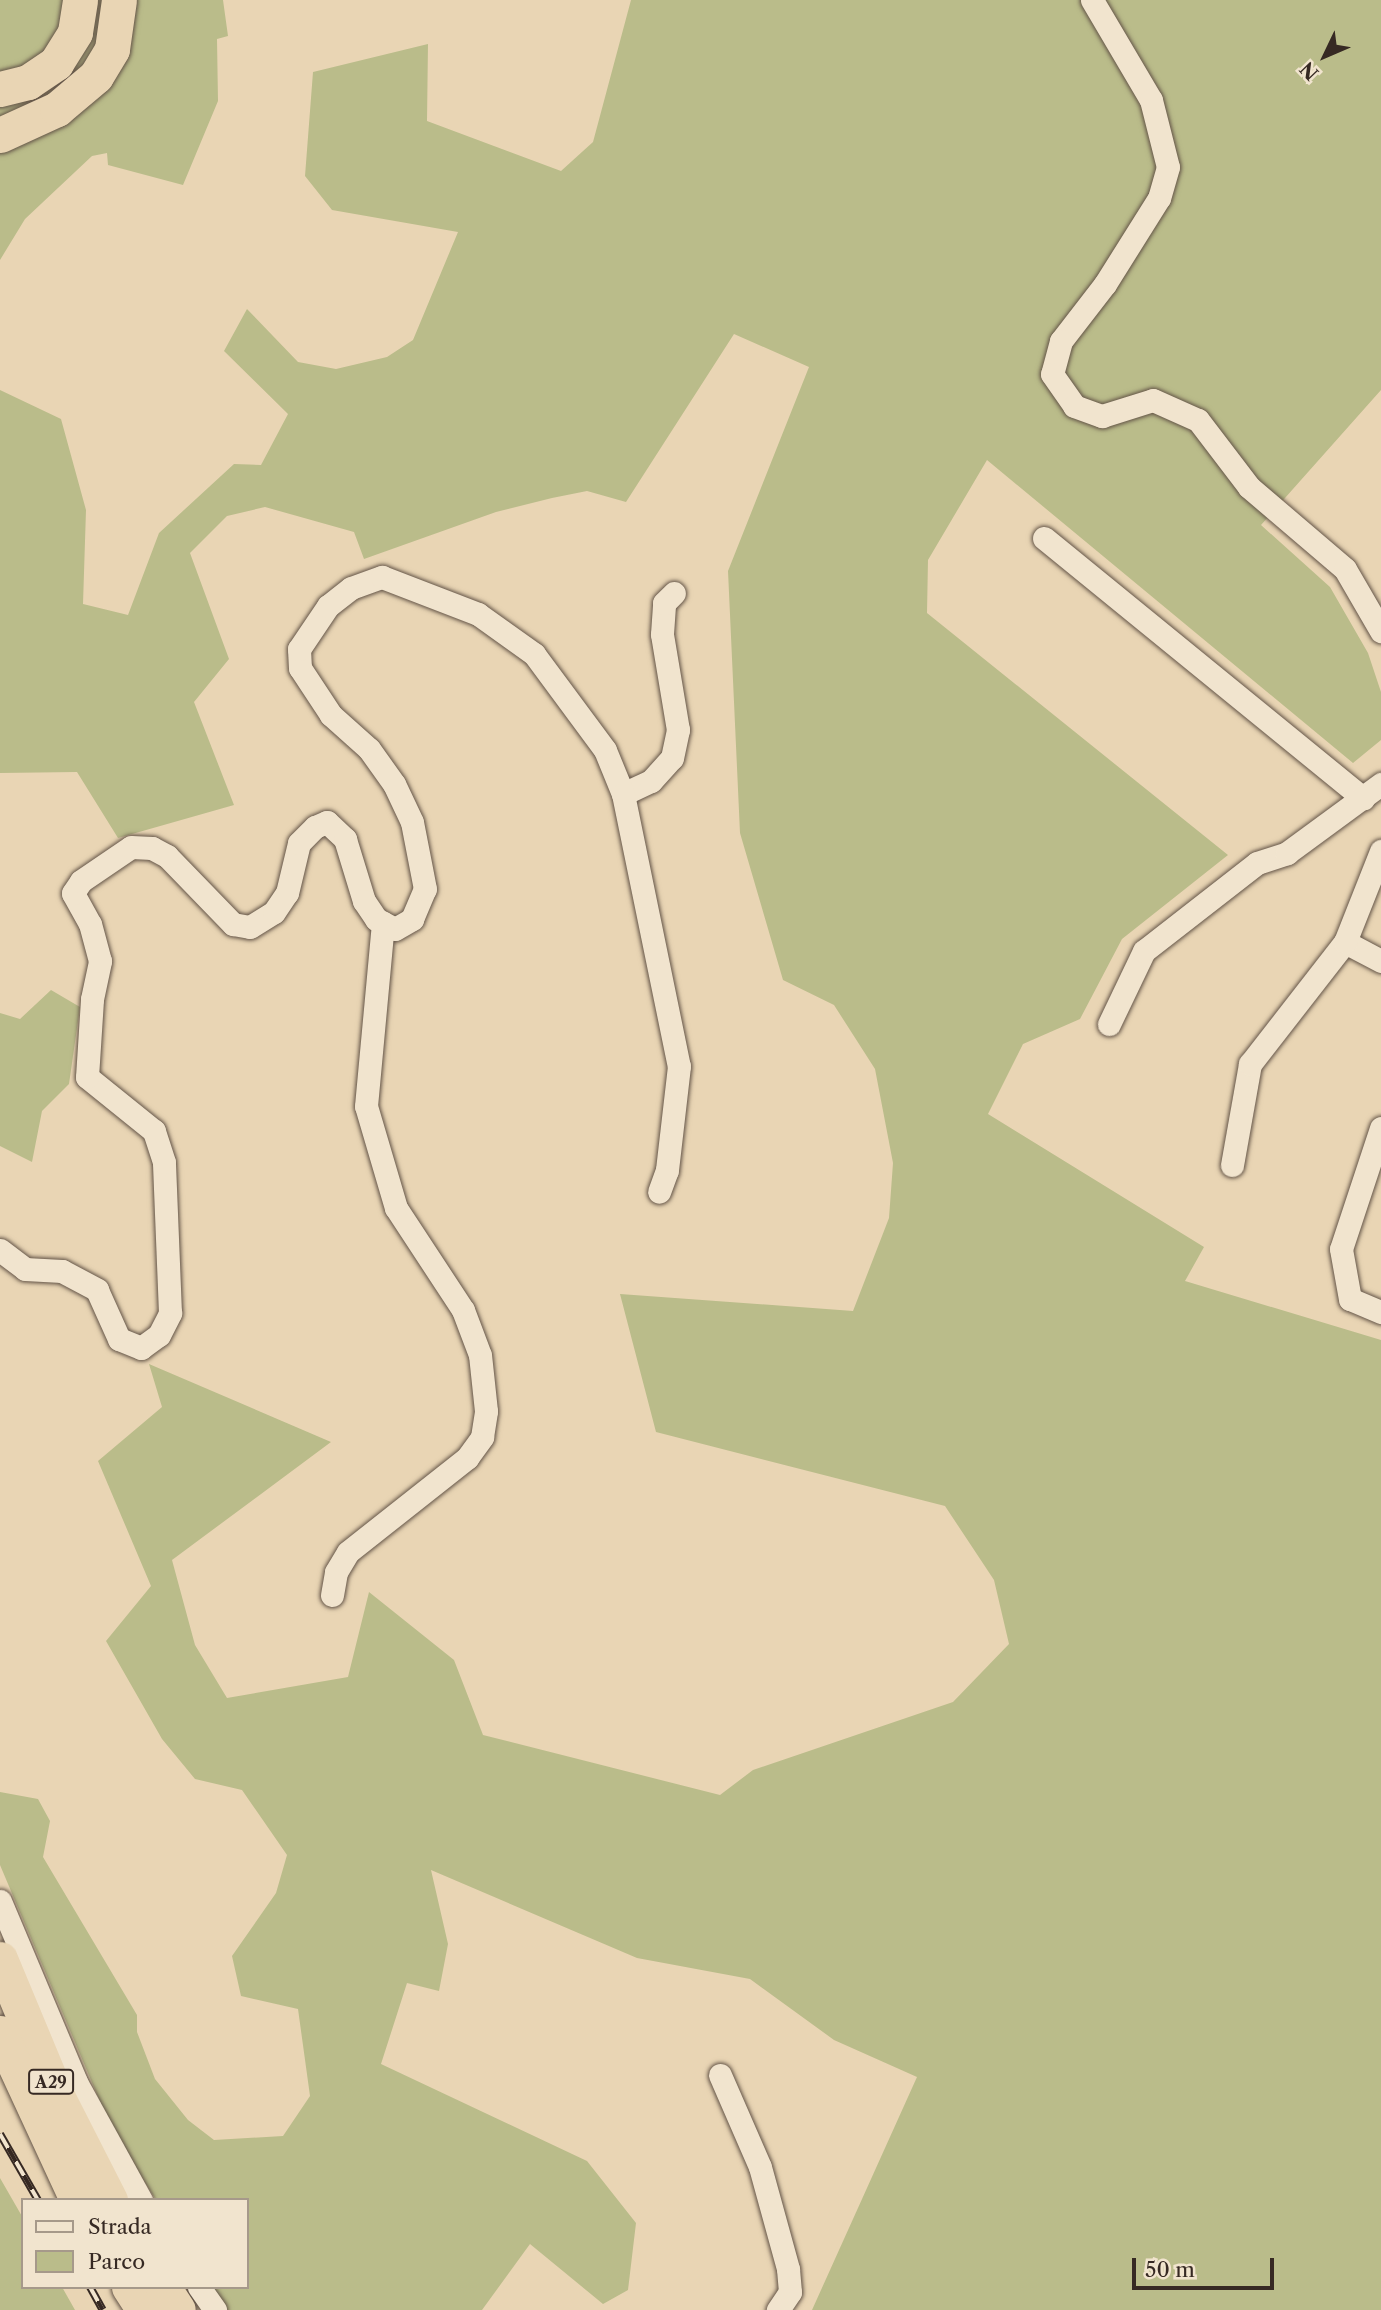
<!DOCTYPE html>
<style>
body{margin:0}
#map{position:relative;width:1381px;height:2310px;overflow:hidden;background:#e9d5b4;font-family:"Libre Caslon Text",serif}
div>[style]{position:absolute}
.green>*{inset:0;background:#babc8a}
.roads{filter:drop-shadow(0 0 2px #635447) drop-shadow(0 0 2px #635447)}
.minor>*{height:23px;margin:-11.5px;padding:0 11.5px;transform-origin:11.5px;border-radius:11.5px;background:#f1e4ce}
.highway>*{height:35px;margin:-17.5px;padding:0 17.5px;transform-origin:17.5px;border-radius:17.5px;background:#e9d5b4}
.rail>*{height:8px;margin-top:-4px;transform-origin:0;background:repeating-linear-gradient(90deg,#f1e4ce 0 16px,#362923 0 32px);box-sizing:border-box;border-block:2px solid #362923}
span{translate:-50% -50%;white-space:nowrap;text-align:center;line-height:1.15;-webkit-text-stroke:5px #f1e4ce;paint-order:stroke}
.shield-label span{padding:2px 5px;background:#f1e4ce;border:2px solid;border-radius:5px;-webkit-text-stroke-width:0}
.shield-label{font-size:16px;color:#362923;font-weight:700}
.legend{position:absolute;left:21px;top:2198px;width:228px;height:91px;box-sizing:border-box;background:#f1e4ce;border:2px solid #a6998a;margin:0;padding:9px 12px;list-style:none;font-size:21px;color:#362923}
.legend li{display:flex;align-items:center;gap:14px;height:35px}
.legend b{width:35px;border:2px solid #a6998a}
.north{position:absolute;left:1290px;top:21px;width:70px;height:70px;-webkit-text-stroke:5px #f1e4ce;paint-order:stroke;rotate:226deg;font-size:19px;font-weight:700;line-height:28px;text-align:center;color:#362923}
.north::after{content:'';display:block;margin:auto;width:24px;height:32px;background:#362923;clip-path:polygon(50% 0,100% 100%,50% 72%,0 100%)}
.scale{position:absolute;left:1132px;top:2258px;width:142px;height:32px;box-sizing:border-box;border:4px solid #362923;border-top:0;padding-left:9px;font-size:21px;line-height:24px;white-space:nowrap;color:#362923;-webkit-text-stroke:5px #f1e4ce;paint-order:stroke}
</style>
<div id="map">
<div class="green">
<i style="clip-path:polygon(0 0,69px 0,52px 52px,0 78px)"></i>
<i style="clip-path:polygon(88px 0,109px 0,89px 70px,0 125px,0 98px,15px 96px)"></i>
<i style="clip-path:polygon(130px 0,223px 0,228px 36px,217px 39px,218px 101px,183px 185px,108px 165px,107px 153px,92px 156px,25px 219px,0 260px,0 145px,37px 128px)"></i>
<i style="clip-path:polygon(631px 0,1381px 0,1381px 390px,1261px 525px,1330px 587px,1368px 653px,1381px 692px,1381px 740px,1353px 763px,987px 460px,928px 560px,927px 613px,1228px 855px,1122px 939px,1080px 1019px,1023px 1044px,988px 1114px,1204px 1247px,1185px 1281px,1381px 1340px,1381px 2310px,812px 2310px,917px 2077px,834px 2040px,750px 1979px,637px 1958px,431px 1870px,448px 1944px,439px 1991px,407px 1983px,381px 2064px,587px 2161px,636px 2223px,628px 2290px,603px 2304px,530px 2244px,482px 2310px,228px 2310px,212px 2287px,247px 2287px,247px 2200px,156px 2200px,113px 2132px,0 1865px,0 1792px,38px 1799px,50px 1821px,43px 1857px,137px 2015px,137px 2032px,155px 2079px,188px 2120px,214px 2140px,283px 2136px,310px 2096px,298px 2009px,241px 1996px,232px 1956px,276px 1893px,287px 1855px,242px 1790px,195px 1779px,162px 1739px,106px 1641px,151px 1586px,98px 1461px,162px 1407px,149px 1364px,331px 1442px,172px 1560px,195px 1645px,227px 1698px,348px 1677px,369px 1592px,454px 1660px,483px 1735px,720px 1795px,753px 1770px,953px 1702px,1009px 1644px,994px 1580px,945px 1506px,656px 1432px,620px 1294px,853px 1311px,889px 1218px,893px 1163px,875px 1069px,834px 1005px,783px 980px,740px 833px,728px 571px,809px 367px,734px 334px,626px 502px,587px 491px,552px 498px,496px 512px,364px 559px,354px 532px,265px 507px,227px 516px,190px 553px,229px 659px,194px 702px,234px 805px,118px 838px,77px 772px,0 773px,0 390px,61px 419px,86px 510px,83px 604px,128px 615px,159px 533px,234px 464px,261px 465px,288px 414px,224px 351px,247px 309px,298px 362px,336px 369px,387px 357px,413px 340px,458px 232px,332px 210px,305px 176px,313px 72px,428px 44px,427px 121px,561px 171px,593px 142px)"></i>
<i style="clip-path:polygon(51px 990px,80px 1007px,69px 1084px,42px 1111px,32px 1162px,0 1146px,0 1013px,20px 1019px)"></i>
<i style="clip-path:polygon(0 2178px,23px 2218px,23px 2287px,62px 2287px,75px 2310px,0 2310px)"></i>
</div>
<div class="roads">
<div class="minor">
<i style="left:1092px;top:0;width:116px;rotate:59.5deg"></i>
<i style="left:1151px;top:100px;width:69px;rotate:75.8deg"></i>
<i style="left:1168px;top:167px;width:32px;rotate:106deg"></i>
<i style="left:1159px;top:198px;width:102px;rotate:122.1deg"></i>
<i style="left:1105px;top:284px;width:72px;rotate:127.7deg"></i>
<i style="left:1061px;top:341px;width:34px;rotate:105deg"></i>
<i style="left:1052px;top:374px;width:39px;rotate:55deg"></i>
<i style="left:1074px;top:406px;width:30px;rotate:20deg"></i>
<i style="left:1102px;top:416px;width:53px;rotate:-17.4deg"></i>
<i style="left:1153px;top:400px;width:49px;rotate:24deg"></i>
<i style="left:1198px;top:420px;width:84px;rotate:52.7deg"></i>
<i style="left:1249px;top:487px;width:126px;rotate:40.5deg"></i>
<i style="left:1345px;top:569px;width:72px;rotate:59.9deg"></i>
<i style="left:1044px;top:538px;width:412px;rotate:39.2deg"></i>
<i style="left:623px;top:794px;width:31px;rotate:-25deg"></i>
<i style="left:651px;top:781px;width:31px;rotate:-48deg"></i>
<i style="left:672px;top:758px;width:29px;rotate:-78deg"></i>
<i style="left:678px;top:730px;width:97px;rotate:-99.5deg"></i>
<i style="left:662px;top:634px;width:31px;rotate:-86deg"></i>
<i style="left:664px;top:603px;width:14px;rotate:-45deg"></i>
<i style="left:1345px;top:942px;width:41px;rotate:27.8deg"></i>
<i style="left:1109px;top:1024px;width:81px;rotate:-64.4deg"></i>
<i style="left:1144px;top:951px;width:143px;rotate:-37.9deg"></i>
<i style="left:1257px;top:863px;width:32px;rotate:-18deg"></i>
<i style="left:1287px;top:853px;width:117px;rotate:-36.3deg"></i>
<i style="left:1381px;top:1128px;width:127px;rotate:108.3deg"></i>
<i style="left:1341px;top:1249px;width:51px;rotate:79.8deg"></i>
<i style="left:1350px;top:1299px;width:34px;rotate:23deg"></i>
<i style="left:1232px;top:1165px;width:103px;rotate:-79.9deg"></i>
<i style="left:1250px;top:1064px;width:155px;rotate:-52.1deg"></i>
<i style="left:1345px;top:942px;width:98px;rotate:-68.4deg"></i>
<i style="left:0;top:1250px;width:31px;rotate:37deg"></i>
<i style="left:25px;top:1269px;width:37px;rotate:3deg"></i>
<i style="left:62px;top:1271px;width:40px;rotate:28deg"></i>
<i style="left:97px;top:1290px;width:54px;rotate:65.8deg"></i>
<i style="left:119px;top:1339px;width:24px;rotate:22deg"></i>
<i style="left:141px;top:1348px;width:22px;rotate:-36deg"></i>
<i style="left:159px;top:1335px;width:25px;rotate:-63deg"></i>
<i style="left:170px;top:1313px;width:151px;rotate:-92.3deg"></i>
<i style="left:164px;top:1162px;width:33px;rotate:-108deg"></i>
<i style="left:154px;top:1131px;width:86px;rotate:-141.1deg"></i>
<i style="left:87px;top:1077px;width:78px;rotate:-86.3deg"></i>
<i style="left:92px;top:999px;width:39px;rotate:-78deg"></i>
<i style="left:100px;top:961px;width:38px;rotate:-105deg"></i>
<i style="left:90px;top:924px;width:35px;rotate:-119deg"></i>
<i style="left:73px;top:893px;width:14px;rotate:-56deg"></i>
<i style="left:81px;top:881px;width:60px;rotate:-34.2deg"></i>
<i style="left:131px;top:847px;width:21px;rotate:3deg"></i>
<i style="left:152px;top:848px;width:17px;rotate:28deg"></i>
<i style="left:167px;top:856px;width:95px;rotate:45.9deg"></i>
<i style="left:233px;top:924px;width:17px;rotate:10deg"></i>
<i style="left:250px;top:927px;width:28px;rotate:-32deg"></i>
<i style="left:274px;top:912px;width:23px;rotate:-56deg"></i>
<i style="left:287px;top:893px;width:51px;rotate:-76.5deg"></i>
<i style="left:299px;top:843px;width:23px;rotate:-45deg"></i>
<i style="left:315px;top:827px;width:13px;rotate:-23deg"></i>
<i style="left:327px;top:822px;width:25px;rotate:43deg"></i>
<i style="left:345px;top:839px;width:65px;rotate:73deg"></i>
<i style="left:364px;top:901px;width:22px;rotate:56deg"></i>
<i style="left:376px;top:919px;width:21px;rotate:28deg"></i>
<i style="left:395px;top:929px;width:20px;rotate:-30deg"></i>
<i style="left:412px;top:919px;width:33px;rotate:-67deg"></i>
<i style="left:425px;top:889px;width:68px;rotate:-101deg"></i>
<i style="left:412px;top:822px;width:42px;rotate:-115.3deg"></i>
<i style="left:394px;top:784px;width:43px;rotate:-125.5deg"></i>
<i style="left:369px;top:749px;width:51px;rotate:-138.2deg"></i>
<i style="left:331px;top:715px;width:56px;rotate:-123.4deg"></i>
<i style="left:300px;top:668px;width:19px;rotate:-93deg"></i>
<i style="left:299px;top:649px;width:52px;rotate:-56deg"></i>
<i style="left:328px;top:606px;width:29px;rotate:-38deg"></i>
<i style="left:351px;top:588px;width:33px;rotate:-20deg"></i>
<i style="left:382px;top:577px;width:103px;rotate:21.1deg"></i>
<i style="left:478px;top:614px;width:69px;rotate:35.5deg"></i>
<i style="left:534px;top:654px;width:119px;rotate:53.5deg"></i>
<i style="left:605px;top:750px;width:48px;rotate:67.8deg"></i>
<i style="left:623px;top:794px;width:278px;rotate:78.4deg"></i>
<i style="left:679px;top:1066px;width:105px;rotate:96.6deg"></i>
<i style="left:667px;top:1170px;width:23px;rotate:110deg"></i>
<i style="left:332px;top:1595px;width:23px;rotate:-80deg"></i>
<i style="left:336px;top:1572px;width:23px;rotate:-59deg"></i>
<i style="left:348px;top:1552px;width:152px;rotate:-38.3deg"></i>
<i style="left:467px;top:1458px;width:26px;rotate:-54deg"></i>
<i style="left:482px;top:1437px;width:26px;rotate:-81deg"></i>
<i style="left:486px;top:1411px;width:56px;rotate:-96.1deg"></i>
<i style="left:480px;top:1355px;width:48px;rotate:-110.7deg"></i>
<i style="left:463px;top:1310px;width:122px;rotate:-123.3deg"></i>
<i style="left:396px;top:1208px;width:106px;rotate:-106.4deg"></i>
<i style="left:366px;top:1106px;width:184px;rotate:-84.7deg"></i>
<i style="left:0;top:1901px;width:196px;rotate:67.2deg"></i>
<i style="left:76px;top:2082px;width:135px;rotate:61.2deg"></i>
<i style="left:720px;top:2075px;width:100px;rotate:66.5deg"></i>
<i style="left:760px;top:2167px;width:106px;rotate:74.6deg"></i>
<i style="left:788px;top:2269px;width:23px;rotate:85deg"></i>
<i style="left:790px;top:2292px;width:22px;rotate:124deg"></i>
<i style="left:199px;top:2287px;width:28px;rotate:55deg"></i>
</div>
<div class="highway">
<i style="left:0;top:89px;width:29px;rotate:-14deg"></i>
<i style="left:28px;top:82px;width:34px;rotate:-34deg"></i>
<i style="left:56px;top:63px;width:36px;rotate:-58deg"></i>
<i style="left:75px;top:32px;width:32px;rotate:-81deg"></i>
<i style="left:0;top:135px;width:63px;rotate:-24.5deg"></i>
<i style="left:57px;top:109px;width:51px;rotate:-40.2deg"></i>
<i style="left:96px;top:76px;width:31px;rotate:-59deg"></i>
<i style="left:112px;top:49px;width:49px;rotate:-81.9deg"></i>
<i style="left:0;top:1959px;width:148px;rotate:67.4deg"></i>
<i style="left:57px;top:2096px;width:117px;rotate:63deg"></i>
<i style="left:0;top:2033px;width:184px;rotate:65.2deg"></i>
<i style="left:129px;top:2287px;width:27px;rotate:57deg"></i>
<i style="left:163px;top:2287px;width:27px;rotate:57deg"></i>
</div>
</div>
<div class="rail">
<i style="left:0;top:2134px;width:76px;rotate:60.1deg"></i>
<i style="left:90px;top:2287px;width:26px;rotate:61deg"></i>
</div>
<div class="shield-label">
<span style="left:51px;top:2082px">A29</span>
</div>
<ul class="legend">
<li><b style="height:9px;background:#f1e4ce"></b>Strada</li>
<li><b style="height:19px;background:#babc8a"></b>Parco</li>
</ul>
<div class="north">N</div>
<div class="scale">50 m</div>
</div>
